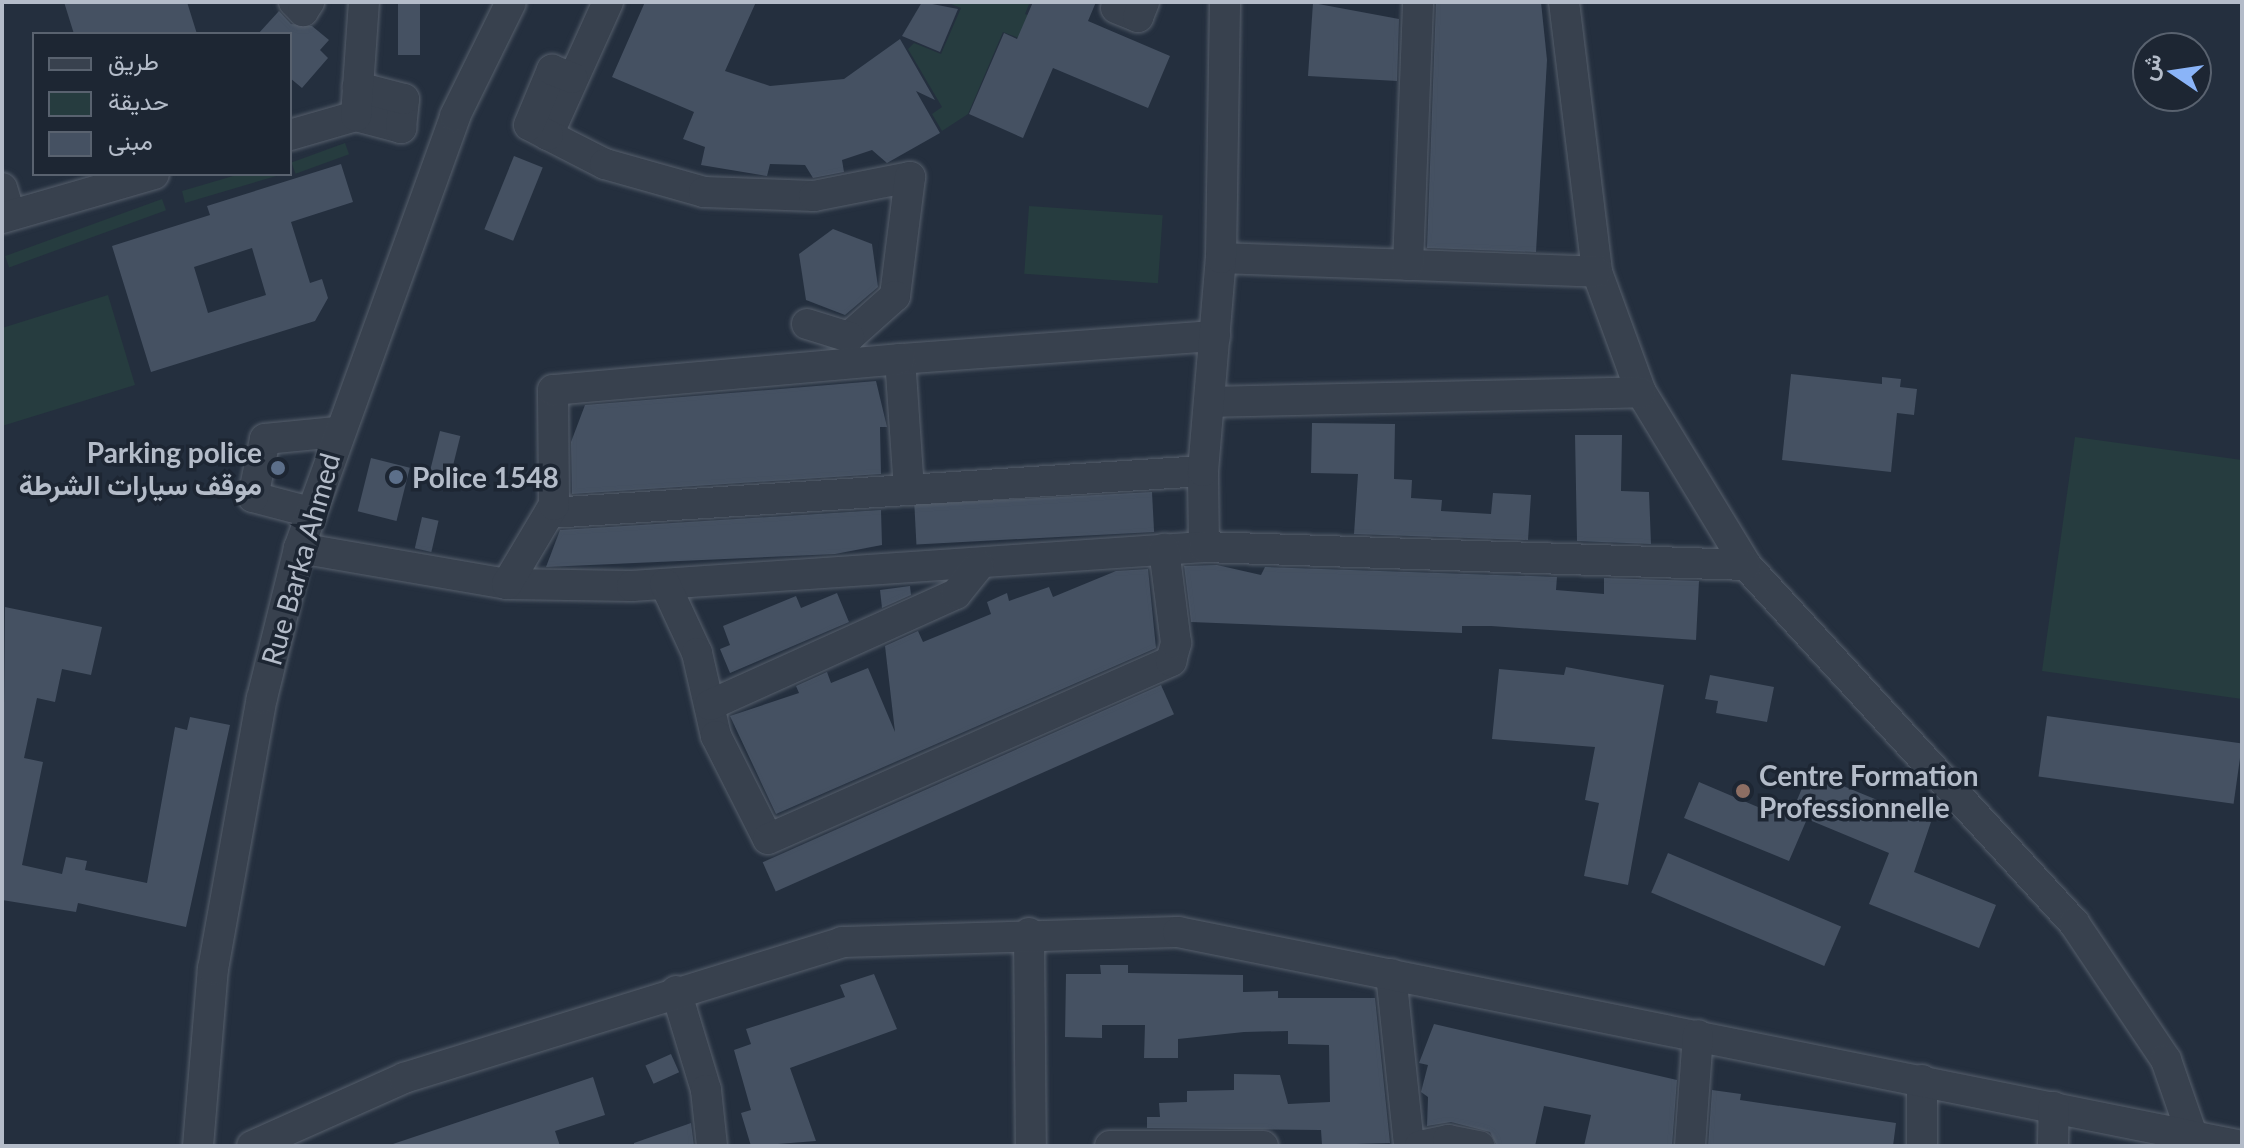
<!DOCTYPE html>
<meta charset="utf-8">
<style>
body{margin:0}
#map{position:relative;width:2244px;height:1148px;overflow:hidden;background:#242f3e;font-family:Lato,Vazirmatn,sans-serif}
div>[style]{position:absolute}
.green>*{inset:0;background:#263c3f;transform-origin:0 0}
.building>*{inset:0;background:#455162;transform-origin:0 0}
.roads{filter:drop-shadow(0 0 2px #565f6c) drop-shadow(0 0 2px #565f6c)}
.minor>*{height:30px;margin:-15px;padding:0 15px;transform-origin:15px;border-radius:15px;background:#38414e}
.dots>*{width:22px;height:22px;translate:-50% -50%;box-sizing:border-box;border:4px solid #1d2633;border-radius:50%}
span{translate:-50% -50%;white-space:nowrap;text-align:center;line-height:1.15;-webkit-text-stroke:7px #1d2633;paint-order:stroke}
.poi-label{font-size:28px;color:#b4bcc9;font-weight:700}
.right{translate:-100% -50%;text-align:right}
.left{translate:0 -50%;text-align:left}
.street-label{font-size:28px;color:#b4bcc9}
.frame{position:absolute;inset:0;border:4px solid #b4bcc9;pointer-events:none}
.legend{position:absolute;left:32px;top:32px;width:260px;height:144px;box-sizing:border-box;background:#1d2633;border:2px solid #59626f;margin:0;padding:10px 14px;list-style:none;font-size:24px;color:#b4bcc9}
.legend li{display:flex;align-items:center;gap:16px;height:40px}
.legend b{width:40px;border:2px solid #59626f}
.north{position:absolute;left:2132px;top:32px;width:80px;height:80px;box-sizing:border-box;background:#1d2633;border:2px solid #59626f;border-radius:50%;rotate:283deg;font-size:22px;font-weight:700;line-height:32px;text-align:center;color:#b4bcc9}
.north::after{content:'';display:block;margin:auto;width:28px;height:36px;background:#8ab4f8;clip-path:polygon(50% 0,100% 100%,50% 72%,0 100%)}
</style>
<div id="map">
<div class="green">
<i style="clip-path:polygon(946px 2px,1030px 2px,1025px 14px,1036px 19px,1027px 41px,1003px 32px,968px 114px,942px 131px,932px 114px,942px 107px,908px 49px,914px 43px,941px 54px,961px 8px)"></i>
<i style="left:345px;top:143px;width:12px;height:57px;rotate:70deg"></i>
<i style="clip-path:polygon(240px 174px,283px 174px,185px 203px,182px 191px)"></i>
<i style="left:162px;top:199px;width:12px;height:167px;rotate:70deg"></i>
<i style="left:1029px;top:206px;width:134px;height:68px;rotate:4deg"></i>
<i style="clip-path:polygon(108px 295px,135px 385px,2px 426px,2px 328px)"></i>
<i style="clip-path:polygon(2075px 437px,2242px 460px,2242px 699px,2042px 671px)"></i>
</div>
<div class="building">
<i style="clip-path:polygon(64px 2px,187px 2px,197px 34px,74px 34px)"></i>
<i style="left:398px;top:2px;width:22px;height:53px"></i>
<i style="clip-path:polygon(645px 2px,756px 2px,725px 71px,770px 86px,844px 79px,900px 39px,935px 100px,916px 91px,940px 133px,887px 163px,872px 150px,842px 160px,844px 172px,813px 178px,805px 165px,770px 164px,767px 176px,701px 165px,705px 147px,683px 139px,694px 112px,612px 77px)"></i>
<i style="clip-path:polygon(922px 2px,958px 9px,940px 52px,902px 36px)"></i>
<i style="clip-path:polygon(1033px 2px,1096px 2px,1088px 21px,1170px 56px,1148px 108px,1053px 68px,1023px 138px,969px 114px,1004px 33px,1017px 39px)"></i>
<i style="clip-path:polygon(1436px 2px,1541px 2px,1547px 60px,1536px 252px,1427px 248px)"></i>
<i style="clip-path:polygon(1313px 3px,1399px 19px,1397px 81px,1308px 76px)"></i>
<i style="clip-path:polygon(279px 11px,291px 24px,312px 26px,329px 40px,320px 50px,328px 58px,302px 88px,290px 78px,290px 34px,258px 34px)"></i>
<i style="left:514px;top:156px;width:31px;height:79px;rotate:22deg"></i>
<i style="clip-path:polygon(evenodd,341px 164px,353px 202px,291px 222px,310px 283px,322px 279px,328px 298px,315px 321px,151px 372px,112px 246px,210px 215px,207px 206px,341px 164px,252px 248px,266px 295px,208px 313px,194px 267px,252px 248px)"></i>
<i style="clip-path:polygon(833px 229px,872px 244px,878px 287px,845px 315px,806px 300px,799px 254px)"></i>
<i style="clip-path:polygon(1791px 374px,1882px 384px,1882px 377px,1901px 379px,1900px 387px,1917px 389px,1914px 415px,1897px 413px,1891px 472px,1782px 460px)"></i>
<i style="clip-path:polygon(876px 381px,887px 427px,880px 427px,881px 474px,572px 494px,571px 442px,585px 405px)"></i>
<i style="clip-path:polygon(1312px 423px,1395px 424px,1394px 479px,1412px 480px,1411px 498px,1442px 500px,1441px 511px,1491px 514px,1493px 493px,1531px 495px,1528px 540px,1354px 534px,1358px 474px,1311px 473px)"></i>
<i style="left:440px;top:431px;width:21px;height:41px;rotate:14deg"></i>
<i style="clip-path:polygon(1575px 435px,1622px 435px,1621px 491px,1649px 492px,1651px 544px,1577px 541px)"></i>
<i style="left:371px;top:458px;width:40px;height:55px;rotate:14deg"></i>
<i style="left:1152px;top:492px;width:40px;height:238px;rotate:87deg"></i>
<i style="clip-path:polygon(881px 510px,882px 545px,835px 554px,546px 567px,560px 530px)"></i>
<i style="left:422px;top:517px;width:17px;height:32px;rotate:13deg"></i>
<i style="clip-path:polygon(1217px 565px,1261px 575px,1265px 567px,1557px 577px,1556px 590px,1604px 594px,1604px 578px,1699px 581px,1696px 640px,1491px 626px,1462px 626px,1462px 633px,1191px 622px,1184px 566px)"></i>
<i style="clip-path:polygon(1148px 569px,1156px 648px,776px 814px,730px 716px,799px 693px,796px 686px,827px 672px,831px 683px,868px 668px,895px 732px,885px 646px,918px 631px,923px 642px,991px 614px,987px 602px,1007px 593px,1009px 601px,1049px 587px,1053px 597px,1116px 571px)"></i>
<i style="clip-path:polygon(910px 586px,911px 595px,882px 608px,880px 590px)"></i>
<i style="clip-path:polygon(837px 593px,849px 622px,730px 673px,720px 649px,730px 645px,723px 626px,796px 596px,801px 608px)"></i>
<i style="clip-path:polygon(5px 607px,102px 627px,91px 675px,62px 669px,55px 702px,37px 698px,24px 758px,43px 762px,22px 865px,62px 874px,66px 857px,87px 861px,85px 870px,147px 883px,175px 727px,187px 730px,190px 717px,230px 725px,186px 927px,78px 903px,76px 912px,2px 900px)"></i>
<i style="clip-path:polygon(1566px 667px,1664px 685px,1628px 885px,1584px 876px,1599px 803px,1585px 800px,1595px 747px,1492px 739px,1499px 669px,1564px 675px)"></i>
<i style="clip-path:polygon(1710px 675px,1774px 687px,1767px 722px,1716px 713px,1718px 701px,1705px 699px)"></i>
<i style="left:1161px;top:685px;width:32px;height:436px;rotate:66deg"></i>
<i style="left:2047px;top:716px;width:197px;height:61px;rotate:8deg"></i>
<i style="clip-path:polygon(1809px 772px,1931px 822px,1914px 872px,1996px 905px,1979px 948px,1869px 904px,1889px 853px,1807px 819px,1789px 861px,1684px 818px,1699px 782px,1772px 813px,1777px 800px,1794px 807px)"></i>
<i style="left:1668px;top:853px;width:188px;height:43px;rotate:23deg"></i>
<i style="clip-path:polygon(1100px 965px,1128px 965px,1128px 973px,1243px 975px,1243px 992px,1278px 991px,1278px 998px,1375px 998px,1390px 1143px,1322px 1145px,1321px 1130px,1147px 1128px,1147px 1117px,1160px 1117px,1159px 1103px,1187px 1102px,1187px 1091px,1234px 1090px,1234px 1074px,1280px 1075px,1288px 1104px,1330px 1102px,1329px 1045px,1288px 1044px,1288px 1031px,1244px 1032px,1178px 1039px,1178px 1058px,1144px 1058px,1145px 1025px,1102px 1025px,1102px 1038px,1065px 1037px,1066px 974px,1101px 974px)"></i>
<i style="clip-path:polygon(874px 974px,897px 1029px,790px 1068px,816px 1141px,751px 1146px,741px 1113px,751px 1110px,734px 1050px,751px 1044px,746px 1029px,845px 997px,840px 985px)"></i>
<i style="clip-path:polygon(1434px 1024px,1677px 1080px,1672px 1146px,1584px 1146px,1591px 1115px,1544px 1106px,1535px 1146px,1497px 1146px,1490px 1132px,1451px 1122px,1427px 1126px,1428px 1097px,1421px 1092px,1428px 1065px,1419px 1063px)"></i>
<i style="left:671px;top:1054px;width:20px;height:28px;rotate:66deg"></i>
<i style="clip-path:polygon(593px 1077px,605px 1115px,555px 1131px,560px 1146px,387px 1146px)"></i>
<i style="clip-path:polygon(1712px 1090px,1741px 1094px,1740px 1100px,1896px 1123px,1893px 1146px,1708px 1146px)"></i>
<i style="clip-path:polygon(691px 1123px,694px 1146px,634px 1146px,634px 1143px)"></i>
</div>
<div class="roads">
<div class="minor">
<i style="left:294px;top:2px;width:13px;rotate:45deg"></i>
<i style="left:303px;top:11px;width:11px;rotate:-56deg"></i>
<i style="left:608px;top:2px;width:146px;rotate:114.3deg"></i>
<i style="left:548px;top:135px;width:64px;rotate:27deg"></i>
<i style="left:605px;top:164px;width:103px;rotate:15.8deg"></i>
<i style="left:704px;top:192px;width:110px;rotate:2.1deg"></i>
<i style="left:814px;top:196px;width:98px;rotate:-11.2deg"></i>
<i style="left:910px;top:177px;width:120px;rotate:97.2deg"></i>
<i style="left:895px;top:296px;width:62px;rotate:138.3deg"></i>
<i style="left:849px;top:337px;width:44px;rotate:-162.8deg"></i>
<i style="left:1564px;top:2px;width:272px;rotate:83deg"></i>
<i style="left:1597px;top:272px;width:128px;rotate:69.9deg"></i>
<i style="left:1641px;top:392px;width:202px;rotate:58.7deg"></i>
<i style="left:1746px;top:565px;width:486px;rotate:47.5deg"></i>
<i style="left:2074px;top:923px;width:165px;rotate:56.1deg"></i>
<i style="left:2166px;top:1060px;width:91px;rotate:70.8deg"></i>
<i style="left:1116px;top:8px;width:24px;rotate:22deg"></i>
<i style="left:1138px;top:17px;width:16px;rotate:-68deg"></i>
<i style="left:356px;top:116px;width:47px;rotate:14.9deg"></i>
<i style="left:401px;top:128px;width:29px;rotate:-84deg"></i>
<i style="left:404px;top:99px;width:48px;rotate:-165.4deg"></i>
<i style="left:290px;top:135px;width:69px;rotate:-16.1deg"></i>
<i style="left:356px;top:116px;width:114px;rotate:-86deg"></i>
<i style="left:548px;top:135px;width:21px;rotate:-152deg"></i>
<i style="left:529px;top:125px;width:60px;rotate:-67.3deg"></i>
<i style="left:552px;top:70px;width:22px;rotate:21deg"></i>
<i style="left:2px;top:188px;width:28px;rotate:73deg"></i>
<i style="left:2px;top:218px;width:158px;rotate:-16.1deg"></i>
<i style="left:1221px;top:258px;width:376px;rotate:2.1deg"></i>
<i style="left:1408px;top:265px;width:263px;rotate:-87.8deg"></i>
<i style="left:1210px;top:402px;width:431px;rotate:-1.3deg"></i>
<i style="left:909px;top:490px;width:131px;rotate:-93.9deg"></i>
<i style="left:900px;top:359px;width:316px;rotate:-4.2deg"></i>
<i style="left:310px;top:512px;width:59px;rotate:-165.3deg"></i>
<i style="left:253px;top:497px;width:59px;rotate:-78.3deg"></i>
<i style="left:265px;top:439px;width:72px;rotate:-5.6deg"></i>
<i style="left:550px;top:513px;width:654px;rotate:-3.68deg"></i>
<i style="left:1204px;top:547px;width:76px;rotate:-90.8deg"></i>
<i style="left:1203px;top:471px;width:214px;rotate:-85.2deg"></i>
<i style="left:1221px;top:258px;width:256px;rotate:-89.1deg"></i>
<i style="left:299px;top:548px;width:211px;rotate:9.8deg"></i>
<i style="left:507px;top:584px;width:125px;rotate:0.9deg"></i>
<i style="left:632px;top:586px;width:573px;rotate:-3.9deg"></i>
<i style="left:1204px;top:547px;width:542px;rotate:1.9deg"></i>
<i style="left:507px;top:584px;width:92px;rotate:-59.3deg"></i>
<i style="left:554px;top:505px;width:115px;rotate:-90.5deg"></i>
<i style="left:553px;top:390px;width:348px;rotate:-5.1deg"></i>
<i style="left:665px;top:584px;width:76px;rotate:65.1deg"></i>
<i style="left:697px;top:653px;width:85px;rotate:77.1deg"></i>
<i style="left:716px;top:736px;width:115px;rotate:63.2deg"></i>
<i style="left:768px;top:839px;width:441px;rotate:-23.8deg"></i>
<i style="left:1171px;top:661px;width:19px;rotate:-74deg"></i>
<i style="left:1176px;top:643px;width:95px;rotate:-97.3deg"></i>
<i style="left:710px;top:705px;width:270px;rotate:-24.3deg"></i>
<i style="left:956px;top:594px;width:36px;rotate:-51deg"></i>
<i style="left:1029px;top:933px;width:213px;rotate:89.5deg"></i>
<i style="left:1391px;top:974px;width:173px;rotate:84deg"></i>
<i style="left:676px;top:991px;width:103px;rotate:73.1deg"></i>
<i style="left:706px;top:1090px;width:56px;rotate:83.9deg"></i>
<i style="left:1922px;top:1080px;width:66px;rotate:90deg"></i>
<i style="left:198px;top:1146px;width:178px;rotate:-85.2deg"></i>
<i style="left:213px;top:969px;width:275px;rotate:-79.8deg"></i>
<i style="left:262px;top:698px;width:154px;rotate:-76.1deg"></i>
<i style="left:299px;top:548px;width:459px;rotate:-70.1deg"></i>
<i style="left:455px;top:116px;width:127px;rotate:-63.8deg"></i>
<i style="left:252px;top:1146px;width:167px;rotate:-24.1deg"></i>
<i style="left:404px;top:1078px;width:459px;rotate:-17.2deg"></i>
<i style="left:842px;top:942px;width:336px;rotate:-1.7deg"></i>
<i style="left:1178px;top:932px;width:1085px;rotate:11.37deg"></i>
<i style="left:1110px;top:1146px;width:153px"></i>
<i style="left:1420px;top:1146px;width:29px;rotate:-12deg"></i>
<i style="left:1448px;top:1140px;width:32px;rotate:11deg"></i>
<i style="left:1690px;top:1146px;width:111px;rotate:-85.9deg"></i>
<i style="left:2053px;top:1146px;width:39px;rotate:-89deg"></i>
</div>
</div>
<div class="dots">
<i style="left:278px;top:468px;background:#5c6f8a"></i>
<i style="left:396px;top:477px;background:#5c6f8a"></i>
<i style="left:1743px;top:791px;background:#8d6e63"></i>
</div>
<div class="poi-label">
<span class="right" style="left:262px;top:468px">Parking police<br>موقف سيارات الشرطة</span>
<span class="left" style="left:412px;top:477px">Police 1548</span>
<span class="left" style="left:1759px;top:791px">Centre Formation<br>Professionnelle</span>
</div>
<div class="street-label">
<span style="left:300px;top:559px;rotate:-74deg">Rue Barka Ahmed</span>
</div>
<div class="frame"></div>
<ul class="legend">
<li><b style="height:10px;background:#38414e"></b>طريق</li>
<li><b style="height:22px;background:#263c3f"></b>حديقة</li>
<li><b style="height:22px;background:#455162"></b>مبنى</li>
</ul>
<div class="north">ش</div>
</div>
